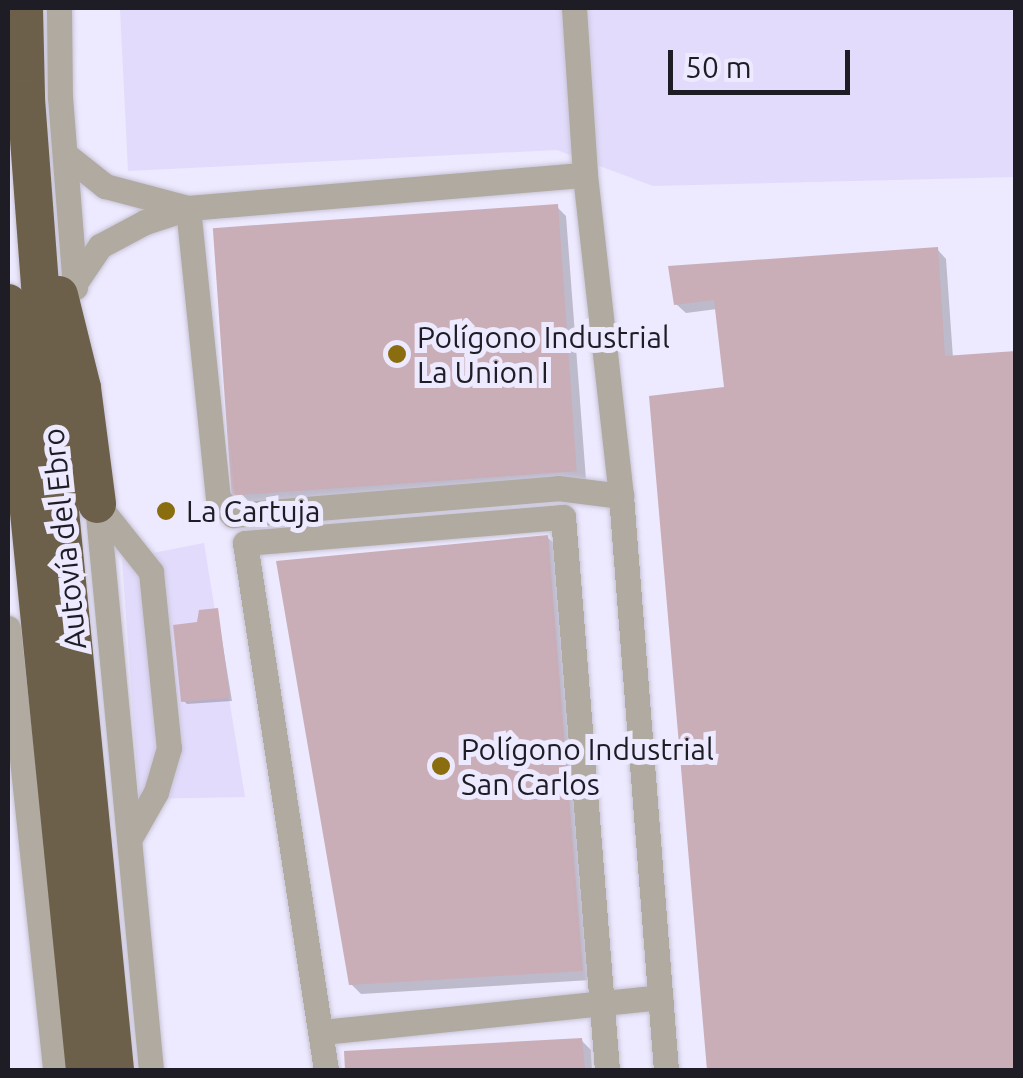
<!DOCTYPE html>
<meta charset="utf-8">
<style>
body{margin:0}
#map{position:relative;width:1023px;height:1078px;overflow:hidden;background:#ede9fe;font-family:Ubuntu,sans-serif}
div>[style]{position:absolute}
.built>*{inset:0;background:#e2dbfc}
.shadow>*{inset:0;background:#0003}
.building>*{inset:0;background:#c9adb7;transform-origin:0 0}
.roads{filter:drop-shadow(0 0 2px #c8c4d7) drop-shadow(0 0 2px #c8c4d7)}
.minor>*{height:25px;margin:-12.5px;padding:0 12.5px;transform-origin:12.5px;border-radius:12.5px;background:#b1aaa0}
.highway>*{height:38px;margin:-19px;padding:0 19px;transform-origin:19px;border-radius:19px;background:#6d604b}
.dots>*{width:28px;height:28px;translate:-50% -50%;box-sizing:border-box;border:5px solid #ede9fe;border-radius:50%}
span{translate:-50% -50%;white-space:nowrap;text-align:center;line-height:1.15;-webkit-text-stroke:10px #ede9fe;paint-order:stroke}
.poi-label{font-size:30px;color:#1e1c25}
.left{translate:0 -50%;text-align:left}
.street-label{font-size:30px;color:#1e1c25}
.frame{position:absolute;inset:0;border:10px solid #1e1c25;pointer-events:none}
.scale{position:absolute;left:668px;top:50px;width:182px;height:45px;box-sizing:border-box;border:5px solid #1e1c25;border-top:0;padding-left:12px;font-size:30px;line-height:35px;white-space:nowrap;color:#1e1c25;-webkit-text-stroke:8px #ede9fe;paint-order:stroke}
</style>
<div id="map">
<div class="built">
<i style="clip-path:polygon(120px 8px,1015px 8px,1015px 177px,653px 186px,557px 150px,128px 171px)"></i>
<i style="clip-path:polygon(204px 543px,245px 797px,139px 799px,122px 559px)"></i>
</div>
<div class="shadow">
<i style="clip-path:polygon(557px 207px,566px 216px,586px 480px,250px 502px,240px 493px)"></i>
<i style="clip-path:polygon(937px 249px,946px 259px,953px 358px,1016px 354px,1016px 1070px,709px 1070px,652px 398px,727px 389px,717px 309px,686px 313px,676px 304px)"></i>
<i style="clip-path:polygon(547px 537px,557px 546px,591px 980px,361px 994px,351px 984px)"></i>
<i style="clip-path:polygon(217px 610px,232px 701px,187px 704px,183px 700px)"></i>
<i style="clip-path:polygon(581px 1040px,591px 1050px,592px 1070px,348px 1070px,346px 1054px)"></i>
</div>
<div class="building">
<i style="left:558px;top:204px;width:268px;height:346px;rotate:86deg"></i>
<i style="clip-path:polygon(938px 247px,945px 356px,1016px 351px,1016px 1070px,707px 1070px,649px 396px,724px 387px,714px 300px,674px 305px,668px 266px)"></i>
<i style="clip-path:polygon(548px 535px,583px 971px,349px 985px,276px 561px)"></i>
<i style="clip-path:polygon(218px 608px,230px 698px,181px 702px,173px 625px,197px 622px,199px 610px)"></i>
<i style="clip-path:polygon(582px 1038px,585px 1070px,345px 1070px,344px 1051px)"></i>
</div>
<div class="roads">
<div class="minor">
<i style="left:59px;top:8px;width:89px;rotate:89.4deg"></i>
<i style="left:60px;top:97px;width:191px;rotate:85.5deg"></i>
<i style="left:574px;top:8px;width:167px;rotate:86.2deg"></i>
<i style="left:585px;top:175px;width:323px;rotate:83.6deg"></i>
<i style="left:621px;top:496px;width:576px;rotate:85.52deg"></i>
<i style="left:66px;top:155px;width:50px;rotate:38.5deg"></i>
<i style="left:105px;top:186px;width:86px;rotate:14.8deg"></i>
<i style="left:188px;top:208px;width:292px;rotate:84.1deg"></i>
<i style="left:218px;top:498px;width:23px;rotate:49deg"></i>
<i style="left:233px;top:515px;width:326px;rotate:-4.7deg"></i>
<i style="left:558px;top:488px;width:64px;rotate:7.2deg"></i>
<i style="left:75px;top:283px;width:45px;rotate:-56deg"></i>
<i style="left:100px;top:246px;width:51px;rotate:-28.1deg"></i>
<i style="left:145px;top:222px;width:45px;rotate:-18deg"></i>
<i style="left:188px;top:208px;width:398px;rotate:-4.8deg"></i>
<i style="left:97px;top:504px;width:569px;rotate:84.55deg"></i>
<i style="left:97px;top:504px;width:87px;rotate:51.5deg"></i>
<i style="left:151px;top:572px;width:177px;rotate:84.2deg"></i>
<i style="left:169px;top:748px;width:46px;rotate:106.5deg"></i>
<i style="left:156px;top:792px;width:53px;rotate:119.5deg"></i>
<i style="left:8px;top:628px;width:444px;rotate:83.9deg"></i>
<i style="left:323px;top:1032px;width:339px;rotate:-5.9deg"></i>
<i style="left:326px;top:1070px;width:533px;rotate:-98.74deg"></i>
<i style="left:245px;top:543px;width:319px;rotate:-4.7deg"></i>
<i style="left:563px;top:517px;width:555px;rotate:85.45deg"></i>
</div>
<div class="highway">
<i style="left:24px;top:8px;width:91px;rotate:88.7deg"></i>
<i style="left:26px;top:99px;width:291px;rotate:85.7deg"></i>
<i style="left:48px;top:389px;width:684px;rotate:84.38deg"></i>
<i style="left:59px;top:295px;width:96px;rotate:76.1deg"></i>
<i style="left:82px;top:388px;width:117px;rotate:82.6deg"></i>
<i style="left:8px;top:303px;width:771px;rotate:84.27deg"></i>
</div>
</div>
<div class="dots">
<i style="left:397px;top:354px;background:#8a6d0e"></i>
<i style="left:166px;top:511px;background:#8a6d0e"></i>
<i style="left:441px;top:766px;background:#8a6d0e"></i>
</div>
<div class="poi-label">
<span class="left" style="left:417px;top:354px">Polígono Industrial<br>La Union I</span>
<span class="left" style="left:186px;top:511px">La Cartuja</span>
<span class="left" style="left:461px;top:766px">Polígono Industrial<br>San Carlos</span>
</div>
<div class="street-label">
<span style="left:64px;top:539px;rotate:-96deg">Autovía del Ebro</span>
</div>
<div class="frame"></div>
<div class="scale">50 m</div>
</div>
